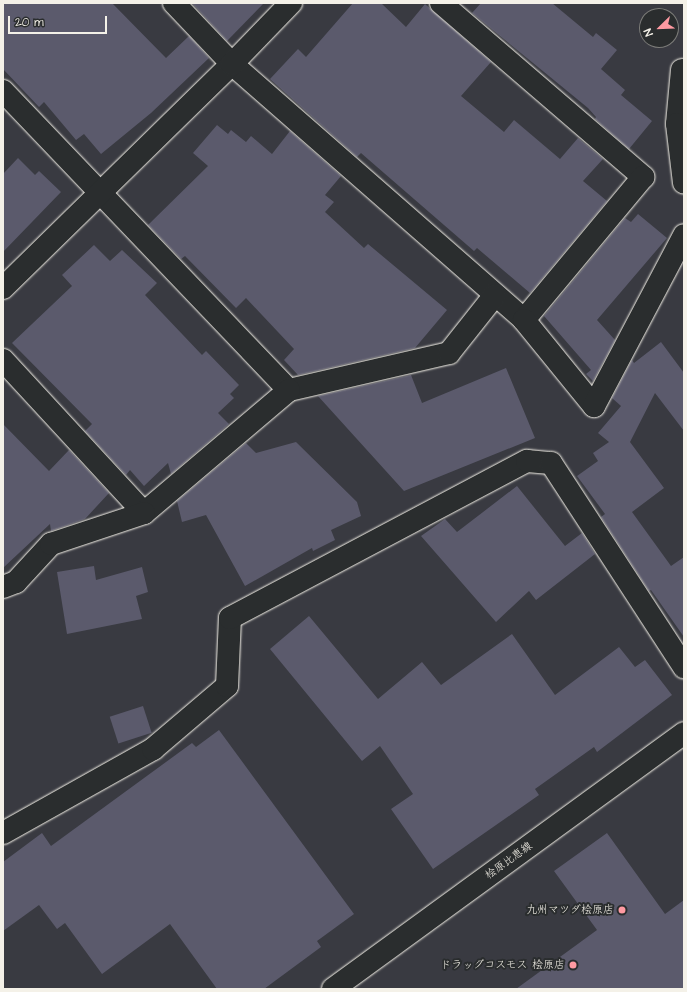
<!DOCTYPE html>
<meta charset="utf-8">
<style>
body{margin:0}
#map{position:relative;width:687px;height:992px;overflow:hidden;background:#393a41;font-family:"Architects Daughter","Klee One",sans-serif}
div>[style]{position:absolute}
.building>*{inset:0;background:#5b5a6c;transform-origin:0 0}
.roads{filter:drop-shadow(0 0 1px #f4f1e8) drop-shadow(0 0 1px #f4f1e8)}
.minor>*{height:22px;margin:-11px;padding:0 11px;transform-origin:11px;border-radius:11px;background:#2a2d2e}
.secondary>*{height:22px;margin:-11px;padding:0 11px;transform-origin:11px;border-radius:11px;background:#2a2d2e}
.dots>*{width:11px;height:11px;translate:-50% -50%;box-sizing:border-box;border:2px solid #2a2d2e;border-radius:50%}
span{translate:-50% -50%;white-space:nowrap;text-align:center;line-height:1.15;-webkit-text-stroke:4px #2a2d2e;paint-order:stroke}
.street-label{font-size:11px;color:#f4f1e8}
.poi-label{font-size:11px;color:#f4f1e8}
.right{translate:-100% -50%;text-align:right}
.frame{position:absolute;inset:0;border:4px solid #f4f1e8;pointer-events:none}
.north{position:absolute;left:639px;top:8px;width:40px;height:40px;box-sizing:border-box;background:#2a2d2e;border:1px solid #7b7b78;border-radius:50%;rotate:247deg;font-size:11px;font-weight:700;line-height:16px;text-align:center;color:#f4f1e8}
.north::after{content:'';display:block;margin:auto;width:14px;height:18px;background:#ff9aa2;clip-path:polygon(50% 0,100% 100%,50% 72%,0 100%)}
.scale{position:absolute;left:8px;top:16px;width:99px;height:18px;box-sizing:border-box;border:2px solid #f4f1e8;border-top:0;padding-left:5px;font-size:12px;line-height:14px;white-space:nowrap;color:#f4f1e8;-webkit-text-stroke:3px #2a2d2e;paint-order:stroke}
</style>
<div id="map">
<div class="building">
<i style="clip-path:polygon(3px 3px,112px 3px,166px 58px,189px 36px,209px 58px,151px 113px,101px 154px,84px 134px,76px 140px,44px 102px,39px 107px,3px 69px)"></i>
<i style="clip-path:polygon(192px 3px,264px 3px,227px 41px)"></i>
<i style="clip-path:polygon(353px 3px,381px 3px,406px 27px,425px 4px,491px 62px,461px 96px,504px 132px,514px 120px,560px 159px,578px 138px,603px 159px,583px 181px,607px 201px,530px 293px,477px 248px,474px 251px,369px 160px,361px 153px,357px 157px,270px 79px,298px 49px,306px 57px)"></i>
<i style="clip-path:polygon(481px 3px,552px 3px,593px 37px,596px 33px,617px 50px,601px 69px,625px 90px,621px 95px,652px 121px,629px 149px,595px 119px,596px 117px,588px 108px,472px 13px)"></i>
<i style="clip-path:polygon(217px 125px,228px 134px,231px 130px,246px 142px,251px 136px,272px 154px,290px 131px,341px 176px,325px 195px,334px 202px,325px 212px,364px 248px,368px 244px,447px 310px,415px 348px,298px 375px,284px 360px,294px 349px,246px 298px,236px 308px,185px 256px,181px 259px,148px 225px,208px 166px,193px 153px)"></i>
<i style="clip-path:polygon(18px 158px,35px 175px,39px 171px,61px 192px,3px 252px,3px 174px)"></i>
<i style="clip-path:polygon(638px 214px,667px 238px,597px 320px,615px 340px,593px 381px,586px 374px,591px 370px,544px 316px,625px 218px,631px 222px)"></i>
<i style="clip-path:polygon(94px 245px,110px 261px,122px 250px,157px 283px,145px 295px,202px 355px,206px 351px,239px 385px,230px 394px,234px 398px,218px 413px,229px 424px,171px 474px,168px 463px,144px 486px,130px 470px,126px 475px,85px 431px,92px 424px,12px 343px,72px 286px,62px 275px)"></i>
<i style="clip-path:polygon(661px 342px,684px 373px,684px 431px,655px 393px,630px 442px,664px 488px,632px 512px,671px 566px,684px 557px,684px 637px,651px 590px,649px 591px,601px 517px,605px 514px,577px 476px,598px 461px,593px 453px,609px 442px,598px 433px,621px 406px,612px 398px,632px 360px,634px 363px)"></i>
<i style="clip-path:polygon(506px 368px,535px 438px,404px 491px,318px 396px,411px 375px,422px 403px)"></i>
<i style="clip-path:polygon(3px 424px,49px 471px,69px 450px,109px 493px,85px 519px,51px 531px,50px 524px,3px 568px)"></i>
<i style="clip-path:polygon(296px 442px,357px 502px,361px 516px,331px 530px,335px 540px,313px 551px,312px 548px,245px 586px,206px 515px,182px 522px,177px 501px,246px 443px,256px 453px)"></i>
<i style="clip-path:polygon(517px 486px,565px 546px,582px 533px,595px 554px,536px 600px,529px 591px,496px 622px,421px 536px,445px 519px,457px 532px)"></i>
<i style="clip-path:polygon(94px 566px,96px 580px,142px 567px,148px 592px,136px 596px,142px 619px,67px 634px,57px 572px)"></i>
<i style="clip-path:polygon(309px 616px,378px 699px,422px 662px,441px 685px,512px 634px,555px 695px,619px 647px,635px 667px,645px 660px,672px 695px,597px 752px,594px 747px,535px 789px,539px 795px,433px 869px,391px 809px,413px 794px,380px 746px,362px 761px,270px 649px)"></i>
<i style="left:143px;top:706px;width:28px;height:35px;rotate:72deg"></i>
<i style="clip-path:polygon(219px 730px,354px 914px,317px 941px,321px 947px,264px 989px,217px 989px,170px 924px,102px 974px,65px 923px,57px 929px,39px 905px,3px 931px,3px 862px,42px 833px,51px 846px,192px 743px,196px 747px)"></i>
<i style="clip-path:polygon(607px 833px,665px 914px,684px 900px,684px 989px,516px 989px,597px 930px,554px 871px)"></i>
</div>
<div class="roads">
<div class="minor">
<i style="left:174px;top:3px;width:84px;rotate:46.4deg"></i>
<i style="left:232px;top:64px;width:388px;rotate:41.2deg"></i>
<i style="left:441px;top:3px;width:267px;rotate:40.7deg"></i>
<i style="left:643px;top:177px;width:186px;rotate:129.8deg"></i>
<i style="left:524px;top:320px;width:111px;rotate:50.9deg"></i>
<i style="left:594px;top:406px;width:193px;rotate:-62.2deg"></i>
<i style="left:682px;top:70px;width:54px;rotate:95.3deg"></i>
<i style="left:677px;top:124px;width:59px;rotate:83.2deg"></i>
<i style="left:3px;top:91px;width:414px;rotate:46.3deg"></i>
<i style="left:289px;top:390px;width:164px;rotate:-13deg"></i>
<i style="left:449px;top:353px;width:74px;rotate:-51.6deg"></i>
<i style="left:3px;top:288px;width:320px;rotate:-44.4deg"></i>
<i style="left:232px;top:64px;width:85px;rotate:-46deg"></i>
<i style="left:3px;top:360px;width:208px;rotate:47.3deg"></i>
<i style="left:144px;top:513px;width:190px;rotate:-40.3deg"></i>
<i style="left:3px;top:587px;width:14px;rotate:-21deg"></i>
<i style="left:16px;top:582px;width:52px;rotate:-47.4deg"></i>
<i style="left:51px;top:544px;width:98px;rotate:-18.4deg"></i>
<i style="left:3px;top:833px;width:172px;rotate:-29.2deg"></i>
<i style="left:153px;top:749px;width:97px;rotate:-40.4deg"></i>
<i style="left:227px;top:686px;width:68px;rotate:-87.5deg"></i>
<i style="left:230px;top:618px;width:336px;rotate:-27.9deg"></i>
<i style="left:527px;top:461px;width:24px;rotate:5deg"></i>
<i style="left:551px;top:463px;width:244px;rotate:56.9deg"></i>
</div>
<div class="secondary">
<i style="left:333px;top:989px;width:434px;rotate:-36.1deg"></i>
</div>
</div>
<div class="dots">
<i style="left:622px;top:910px;background:#ff9aa2"></i>
<i style="left:573px;top:965px;background:#ff9aa2"></i>
</div>
<div class="street-label">
<span style="left:509px;top:861px;rotate:-36deg">桧原比恵線</span>
</div>
<div class="poi-label">
<span class="right" style="left:614px;top:910px">九州マツダ桧原店</span>
<span class="right" style="left:565px;top:965px">ドラッグコスモス 桧原店</span>
</div>
<div class="frame"></div>
<div class="north">N</div>
<div class="scale">20 m</div>
</div>
